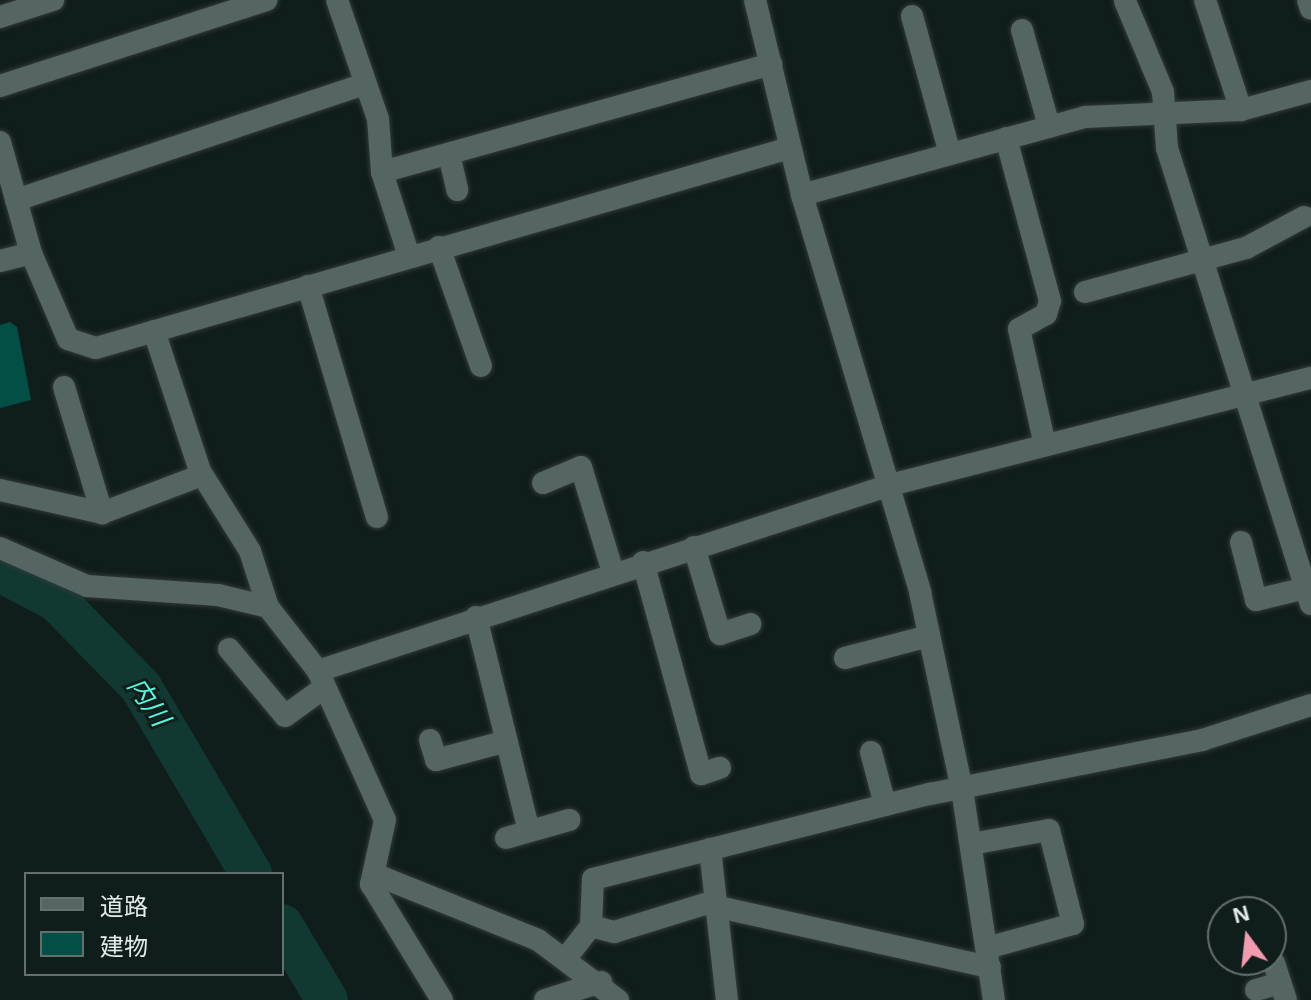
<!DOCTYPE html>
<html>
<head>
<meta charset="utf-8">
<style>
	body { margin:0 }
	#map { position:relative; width:1311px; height:1000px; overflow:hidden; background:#101e1b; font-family:Helvetica,"Noto Sans JP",sans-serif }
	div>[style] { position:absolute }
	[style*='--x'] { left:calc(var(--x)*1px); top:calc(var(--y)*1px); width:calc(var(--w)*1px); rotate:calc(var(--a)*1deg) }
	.river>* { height:42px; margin:-21px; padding:0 21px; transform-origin:21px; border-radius:21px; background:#113932 }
	.building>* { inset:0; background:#024f45 }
	.roads { filter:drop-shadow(0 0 2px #323a38) drop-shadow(0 0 2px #323a38) }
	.street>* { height:22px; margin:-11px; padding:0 11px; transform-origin:11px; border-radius:11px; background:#556562 }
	span { translate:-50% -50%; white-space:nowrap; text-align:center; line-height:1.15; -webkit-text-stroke:6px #101e1b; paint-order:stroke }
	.water-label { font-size:26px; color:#4ffce2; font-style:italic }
	.legend { position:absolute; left:24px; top:872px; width:260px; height:104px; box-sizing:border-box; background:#101e1b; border:2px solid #64706d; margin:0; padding:10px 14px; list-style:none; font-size:24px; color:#e2ebe9 }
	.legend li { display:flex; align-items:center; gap:16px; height:40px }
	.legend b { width:40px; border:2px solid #64706d }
	.north { position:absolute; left:1207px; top:896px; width:80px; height:80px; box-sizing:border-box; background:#101e1b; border:2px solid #64706d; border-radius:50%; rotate:345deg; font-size:22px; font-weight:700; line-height:32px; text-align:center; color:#e2ebe9 }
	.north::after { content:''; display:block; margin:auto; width:28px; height:36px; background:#f29aaf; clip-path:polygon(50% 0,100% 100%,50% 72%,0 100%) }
</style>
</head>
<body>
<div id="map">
	<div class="river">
		<div style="--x:0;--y:571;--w:64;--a:27.8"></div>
		<div style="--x:57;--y:601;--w:120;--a:45.7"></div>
		<div style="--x:141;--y:687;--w:217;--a:59.5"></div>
		<div style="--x:282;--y:925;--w:87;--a:59"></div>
	</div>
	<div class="building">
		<div style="clip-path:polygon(10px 322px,17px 327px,31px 400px,0 408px,0 325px)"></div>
	</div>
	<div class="roads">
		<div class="street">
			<div style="--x:337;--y:0;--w:126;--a:71"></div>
			<div style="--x:378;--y:119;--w:53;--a:85.7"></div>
			<div style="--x:382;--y:172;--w:88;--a:72.2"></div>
			<div style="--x:755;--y:0;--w:201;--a:76.4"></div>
			<div style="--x:802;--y:195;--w:414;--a:73.4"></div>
			<div style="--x:920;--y:592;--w:201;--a:78"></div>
			<div style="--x:962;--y:789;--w:213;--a:81.4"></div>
			<div style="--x:1205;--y:0;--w:116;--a:71.9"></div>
			<div style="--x:1308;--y:0;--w:9;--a:72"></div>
			<div style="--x:1125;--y:1;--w:99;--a:67.3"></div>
			<div style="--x:1163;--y:92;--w:56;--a:85.9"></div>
			<div style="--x:1167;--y:148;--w:478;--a:72.5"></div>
			<div style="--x:912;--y:16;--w:143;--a:74.6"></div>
			<div style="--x:0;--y:17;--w:56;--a:-17.8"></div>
			<div style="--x:1022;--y:30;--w:100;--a:74.3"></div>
			<div style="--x:0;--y:86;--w:280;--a:-17.9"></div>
			<div style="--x:1006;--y:138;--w:169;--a:74.9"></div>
			<div style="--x:1050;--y:301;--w:14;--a:107"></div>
			<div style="--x:1046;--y:314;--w:31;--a:151"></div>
			<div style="--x:1019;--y:329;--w:119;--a:77.4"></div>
			<div style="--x:0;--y:142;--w:115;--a:74.4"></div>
			<div style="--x:31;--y:253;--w:94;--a:66.7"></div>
			<div style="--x:68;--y:339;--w:29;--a:18"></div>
			<div style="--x:96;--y:348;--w:722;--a:-16.08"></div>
			<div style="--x:449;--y:154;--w:37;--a:77"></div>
			<div style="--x:382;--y:172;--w:404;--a:-15.5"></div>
			<div style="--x:802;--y:195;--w:294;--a:-15.4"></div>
			<div style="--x:1085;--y:117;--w:156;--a:-2.6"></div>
			<div style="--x:1241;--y:110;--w:73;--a:-15.2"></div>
			<div style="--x:16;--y:200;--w:364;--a:-18.4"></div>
			<div style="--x:439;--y:247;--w:126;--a:70.6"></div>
			<div style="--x:0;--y:261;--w:32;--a:-14"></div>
			<div style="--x:308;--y:286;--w:241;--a:73.4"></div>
			<div style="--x:1085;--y:292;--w:167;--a:-15.3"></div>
			<div style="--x:1246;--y:248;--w:66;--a:-28.1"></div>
			<div style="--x:154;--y:331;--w:147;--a:71.8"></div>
			<div style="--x:200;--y:471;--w:94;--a:58"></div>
			<div style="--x:250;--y:551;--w:59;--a:72.2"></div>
			<div style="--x:268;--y:607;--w:81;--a:52"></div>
			<div style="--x:318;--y:671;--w:163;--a:65.8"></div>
			<div style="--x:385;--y:820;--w:66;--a:102.3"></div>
			<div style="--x:371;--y:884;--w:136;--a:58.5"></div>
			<div style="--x:64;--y:387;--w:132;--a:73.2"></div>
			<div style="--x:543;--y:483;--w:41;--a:-22.8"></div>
			<div style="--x:581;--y:467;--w:110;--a:73.1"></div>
			<div style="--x:0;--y:490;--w:105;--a:12.7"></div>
			<div style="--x:102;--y:513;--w:107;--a:-20.8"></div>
			<div style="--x:1241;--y:542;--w:60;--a:75.5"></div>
			<div style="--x:1256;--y:600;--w:51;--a:-13.5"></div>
			<div style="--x:694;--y:547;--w:91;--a:73.4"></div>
			<div style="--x:720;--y:634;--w:32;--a:-18"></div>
			<div style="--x:0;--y:548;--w:95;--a:23.6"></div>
			<div style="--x:87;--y:586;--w:131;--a:3.9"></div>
			<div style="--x:218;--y:595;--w:51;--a:13.5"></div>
			<div style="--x:643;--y:562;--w:220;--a:74.7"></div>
			<div style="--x:701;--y:774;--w:20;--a:-18"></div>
			<div style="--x:476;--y:617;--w:220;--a:76.1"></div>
			<div style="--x:229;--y:649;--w:87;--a:50.1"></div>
			<div style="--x:285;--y:716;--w:49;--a:-35.9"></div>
			<div style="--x:845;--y:658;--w:87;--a:-14.7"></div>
			<div style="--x:318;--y:671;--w:601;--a:-18.01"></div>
			<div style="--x:890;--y:485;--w:434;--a:-14.3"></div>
			<div style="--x:430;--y:740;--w:21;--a:73"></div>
			<div style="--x:436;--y:760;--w:73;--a:-15"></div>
			<div style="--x:871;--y:752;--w:55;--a:75.2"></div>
			<div style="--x:506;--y:838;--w:66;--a:-15.9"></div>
			<div style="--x:971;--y:844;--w:79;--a:-10.2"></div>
			<div style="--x:1049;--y:830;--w:97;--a:75.7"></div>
			<div style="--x:1073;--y:924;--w:89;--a:164.4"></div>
			<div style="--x:710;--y:849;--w:152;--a:83.6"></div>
			<div style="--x:374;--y:874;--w:177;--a:21.9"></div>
			<div style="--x:538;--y:940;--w:100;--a:36.9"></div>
			<div style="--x:591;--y:926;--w:24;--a:15"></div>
			<div style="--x:614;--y:932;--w:95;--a:-17.1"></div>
			<div style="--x:705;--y:904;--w:292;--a:12.5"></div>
			<div style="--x:566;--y:958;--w:41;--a:-52"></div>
			<div style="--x:591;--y:926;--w:47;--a:-87.6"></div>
			<div style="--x:593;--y:879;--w:348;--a:-14.2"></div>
			<div style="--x:930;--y:794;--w:277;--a:-11.2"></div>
			<div style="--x:1202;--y:740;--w:114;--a:-17.8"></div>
			<div style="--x:1274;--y:963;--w:39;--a:72"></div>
			<div style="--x:1256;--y:990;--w:25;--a:-16"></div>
			<div style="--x:545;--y:1000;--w:59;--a:-17.8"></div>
		</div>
	</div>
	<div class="water-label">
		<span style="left:148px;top:702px;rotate:56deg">内川</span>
	</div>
	<ul class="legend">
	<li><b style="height:10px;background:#556562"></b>道路</li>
	<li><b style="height:22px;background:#024f45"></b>建物</li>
	</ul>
	<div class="north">N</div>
</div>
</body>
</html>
